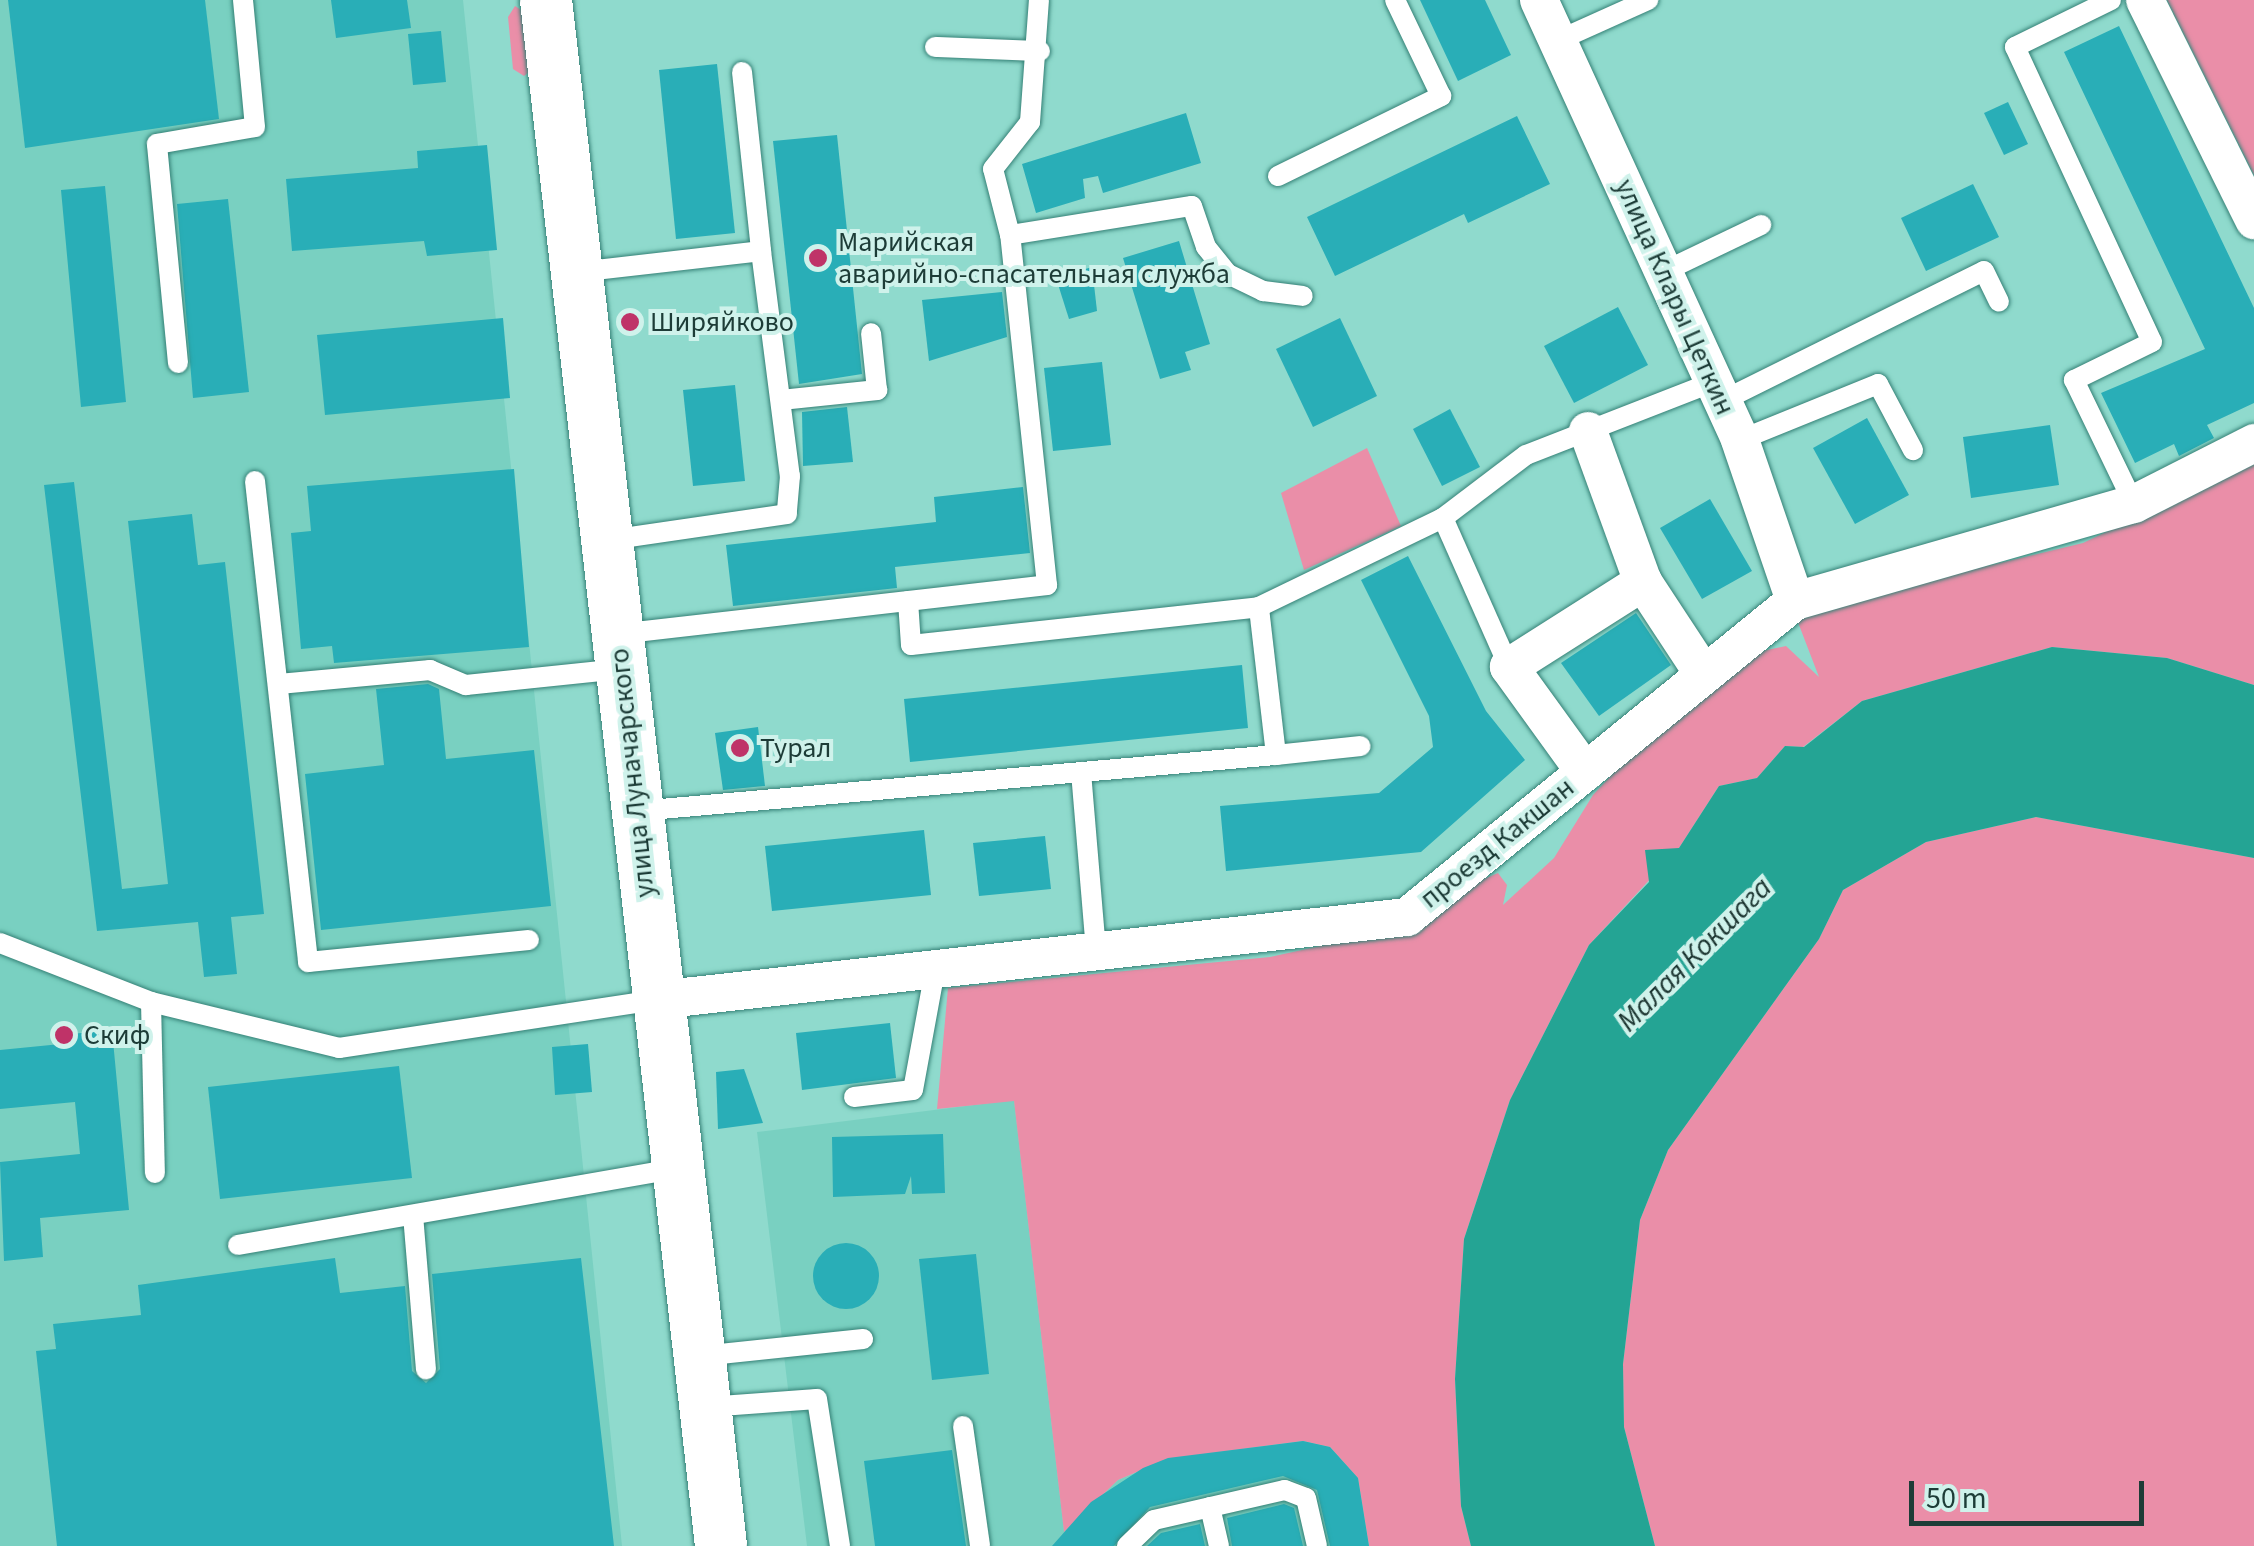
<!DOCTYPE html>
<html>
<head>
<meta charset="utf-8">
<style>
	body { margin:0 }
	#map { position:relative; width:2254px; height:1546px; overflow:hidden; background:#8fdacd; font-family:"Source Sans 3",sans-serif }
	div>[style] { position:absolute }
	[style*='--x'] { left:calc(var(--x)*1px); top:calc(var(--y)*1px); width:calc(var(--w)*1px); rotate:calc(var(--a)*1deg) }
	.built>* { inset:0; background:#79d0c1 }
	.green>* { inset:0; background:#ea8ea8 }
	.water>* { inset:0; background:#24a494 }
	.building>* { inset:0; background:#29aeb7 }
	.round { border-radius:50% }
	.roads { filter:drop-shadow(0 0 2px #358176) drop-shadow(0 0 2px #358176) }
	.service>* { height:20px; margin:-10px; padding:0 10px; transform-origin:10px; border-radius:10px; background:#fff }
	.minor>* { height:38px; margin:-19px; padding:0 19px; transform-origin:19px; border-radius:19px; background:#fff }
	.secondary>* { height:52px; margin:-26px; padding:0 26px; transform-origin:26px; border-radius:26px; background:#fff }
	.dots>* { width:28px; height:28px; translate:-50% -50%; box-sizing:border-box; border:5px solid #cff2eb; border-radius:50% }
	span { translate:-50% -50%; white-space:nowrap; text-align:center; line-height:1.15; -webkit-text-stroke:8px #cff2eb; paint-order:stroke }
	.poi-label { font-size:28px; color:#1d3c37 }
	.left { translate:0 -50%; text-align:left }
	.street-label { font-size:28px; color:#1d3c37 }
	.water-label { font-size:30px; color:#1c3531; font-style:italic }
	.scale { position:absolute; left:1909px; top:1481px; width:235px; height:45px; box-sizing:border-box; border:5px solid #1d3c37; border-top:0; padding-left:12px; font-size:30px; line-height:35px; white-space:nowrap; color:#1d3c37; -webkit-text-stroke:8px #cff2eb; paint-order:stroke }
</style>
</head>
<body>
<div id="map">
	<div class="built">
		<div style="clip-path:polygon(0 0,463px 0,622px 1546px,0 1546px)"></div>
		<div style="clip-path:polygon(1014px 1100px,1064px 1531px,1118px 1480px,1168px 1459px,1303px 1441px,1330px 1447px,1358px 1478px,1369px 1546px,807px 1546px,757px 1132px)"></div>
	</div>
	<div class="green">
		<div style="clip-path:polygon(2167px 0,2254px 0,2254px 175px)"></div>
		<div style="clip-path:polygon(515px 6px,529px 15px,535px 67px,524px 76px,513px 69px,508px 17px)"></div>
		<div style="clip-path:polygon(1367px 448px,1401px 526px,1304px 570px,1281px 493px)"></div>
		<div style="clip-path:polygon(2254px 461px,2254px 685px,2167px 658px,2052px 647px,1862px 701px,1803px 747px,1785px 746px,1757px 778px,1719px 786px,1679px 848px,1589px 945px,1510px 1100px,1464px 1239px,1455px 1379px,1461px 1506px,1471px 1546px,1369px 1546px,1358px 1478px,1330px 1447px,1303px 1441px,1167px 1459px,1118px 1480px,1064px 1532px,1014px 1101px,937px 1109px,948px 988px,1270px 957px,1425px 923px,1462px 888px,1498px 873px,1507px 885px,1503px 905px,1554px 858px,1593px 795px,1669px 713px,1743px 655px,1786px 646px,1819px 677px,1794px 612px,2083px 543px)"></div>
		<div style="clip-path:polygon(2036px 817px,2254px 858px,2254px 1546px,1655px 1546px,1624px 1427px,1623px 1364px,1640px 1220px,1668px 1150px,1819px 939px,1843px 890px,1926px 842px)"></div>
	</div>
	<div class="water">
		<div style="clip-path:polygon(2052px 647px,2167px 658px,2254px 685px,2254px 858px,2036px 817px,1926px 842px,1843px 890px,1819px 939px,1668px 1150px,1640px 1220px,1623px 1364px,1624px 1427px,1655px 1546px,1471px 1546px,1461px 1506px,1455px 1379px,1464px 1239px,1510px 1100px,1589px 945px,1649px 882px,1645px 850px,1679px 848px,1719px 786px,1757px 778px,1785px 746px,1804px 747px,1862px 701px)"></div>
	</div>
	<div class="building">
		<div style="clip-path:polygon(8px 0,205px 0,219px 119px,25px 148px)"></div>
		<div style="clip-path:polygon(331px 0,407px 0,411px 28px,336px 38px)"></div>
		<div style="clip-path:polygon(1420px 0,1485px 0,1511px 55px,1458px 81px)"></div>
		<div style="clip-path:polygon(2119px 26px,2254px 308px,2254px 403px,2207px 425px,2214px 438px,2179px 456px,2174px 444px,2135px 463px,2101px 393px,2205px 349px,2064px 52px)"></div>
		<div style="clip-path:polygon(441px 31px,446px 82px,413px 85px,408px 34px)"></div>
		<div style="clip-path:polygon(717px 64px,735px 233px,676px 239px,659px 70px)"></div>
		<div style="clip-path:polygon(2008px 102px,2028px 144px,2004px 155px,1984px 113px)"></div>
		<div style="clip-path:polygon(1186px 113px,1201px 163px,1103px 193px,1098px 176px,1083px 179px,1085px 198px,1036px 213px,1022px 164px)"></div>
		<div style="clip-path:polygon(1517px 116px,1550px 184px,1468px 223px,1464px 214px,1335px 276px,1307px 217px)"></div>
		<div style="clip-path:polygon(837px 135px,862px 374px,799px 384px,773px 141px)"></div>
		<div style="clip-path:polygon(487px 145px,497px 250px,427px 256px,424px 241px,292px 251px,286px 179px,418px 168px,417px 151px)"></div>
		<div style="clip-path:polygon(1973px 184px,1999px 237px,1926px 271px,1901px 218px)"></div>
		<div style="clip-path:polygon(105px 186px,126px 402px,81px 407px,61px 190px)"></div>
		<div style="clip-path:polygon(228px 199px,249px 392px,193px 398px,177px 204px)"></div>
		<div style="clip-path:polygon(1179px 241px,1210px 344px,1185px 352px,1191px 370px,1160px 379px,1123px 258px)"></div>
		<div style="clip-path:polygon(1092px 267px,1097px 311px,1069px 319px,1056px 278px)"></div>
		<div style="clip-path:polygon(1002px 292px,1007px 337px,929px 361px,922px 300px)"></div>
		<div style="clip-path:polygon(1618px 307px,1648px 365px,1574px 403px,1544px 346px)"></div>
		<div style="clip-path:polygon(503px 318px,510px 398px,325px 415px,317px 335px)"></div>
		<div style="clip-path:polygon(1340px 318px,1377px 396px,1313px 427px,1276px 349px)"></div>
		<div style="clip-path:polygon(1102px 362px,1111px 445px,1053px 451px,1044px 368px)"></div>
		<div style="clip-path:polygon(735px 385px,745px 481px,693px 486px,683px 390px)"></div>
		<div style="clip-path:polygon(847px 407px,853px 462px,803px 466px,802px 412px)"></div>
		<div style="clip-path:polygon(1450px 409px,1480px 467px,1442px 486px,1413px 429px)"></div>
		<div style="clip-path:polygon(1867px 418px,1909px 495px,1855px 524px,1813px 448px)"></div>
		<div style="clip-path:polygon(2050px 425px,2059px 485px,1971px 498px,1963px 437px)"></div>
		<div style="clip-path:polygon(514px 469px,529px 647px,334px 663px,332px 646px,301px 649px,291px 533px,311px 531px,307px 486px)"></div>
		<div style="clip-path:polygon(74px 482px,122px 889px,168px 884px,128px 521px,192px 514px,198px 565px,225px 562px,264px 914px,231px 917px,237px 974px,204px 977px,198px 922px,97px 931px,44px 485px)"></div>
		<div style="clip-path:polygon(1023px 487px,1030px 553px,895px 567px,897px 588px,733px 606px,726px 545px,936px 522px,934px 497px)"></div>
		<div style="clip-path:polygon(1710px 499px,1752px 571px,1702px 599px,1660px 528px)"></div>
		<div style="clip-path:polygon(1408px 556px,1486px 711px,1525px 760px,1421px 852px,1226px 871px,1220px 806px,1379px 793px,1433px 747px,1429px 716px,1361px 580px)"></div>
		<div style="clip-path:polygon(1636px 613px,1671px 665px,1599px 716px,1561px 663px)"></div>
		<div style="clip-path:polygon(1242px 665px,1248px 728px,910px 762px,904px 699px)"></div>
		<div style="clip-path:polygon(428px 684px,439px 689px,446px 759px,534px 750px,551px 906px,321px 930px,305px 774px,384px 765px,376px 689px)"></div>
		<div style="clip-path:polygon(758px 727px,765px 786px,723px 790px,715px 733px)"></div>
		<div style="clip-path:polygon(924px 830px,931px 895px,772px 911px,765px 846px)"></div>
		<div style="clip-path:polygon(1045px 836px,1051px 889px,979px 896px,973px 843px)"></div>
		<div style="clip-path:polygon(890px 1023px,896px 1078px,802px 1090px,796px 1033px)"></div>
		<div style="clip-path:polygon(112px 1030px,129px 1210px,40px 1218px,43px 1257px,4px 1261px,0 1162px,80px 1154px,75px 1102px,0 1109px,0 1050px,71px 1043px,71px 1034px)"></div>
		<div style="clip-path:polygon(588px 1044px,592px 1092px,555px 1095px,552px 1047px)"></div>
		<div style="clip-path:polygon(399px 1066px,412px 1178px,220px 1199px,208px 1087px)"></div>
		<div style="clip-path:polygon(744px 1069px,763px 1123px,718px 1129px,716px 1072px)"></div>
		<div style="clip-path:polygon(943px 1134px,945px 1193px,912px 1194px,911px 1176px,905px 1194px,833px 1197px,832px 1137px)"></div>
		<div class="round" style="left:813px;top:1243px;width:66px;height:66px"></div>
		<div style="clip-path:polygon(976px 1254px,989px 1374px,932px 1380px,919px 1259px)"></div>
		<div style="clip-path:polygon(335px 1258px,340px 1293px,405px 1286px,412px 1371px,426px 1383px,440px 1369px,432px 1274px,581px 1258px,614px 1546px,57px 1546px,36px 1351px,56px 1349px,53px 1324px,141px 1315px,138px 1285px)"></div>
		<div style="clip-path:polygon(1303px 1441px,1330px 1447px,1358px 1478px,1369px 1546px,1330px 1546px,1317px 1490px,1283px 1476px,1150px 1507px,1114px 1546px,1052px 1546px,1091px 1502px,1143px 1468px,1168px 1458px)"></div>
		<div style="clip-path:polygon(952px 1450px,966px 1546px,875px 1546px,864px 1461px)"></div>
		<div style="clip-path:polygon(1284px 1504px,1294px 1508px,1303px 1546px,1232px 1546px,1227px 1518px)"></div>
		<div style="clip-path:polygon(1200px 1524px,1205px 1546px,1147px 1546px,1161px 1533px)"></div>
	</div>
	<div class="roads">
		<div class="service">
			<div style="--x:2111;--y:0;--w:107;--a:153.9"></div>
			<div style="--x:2015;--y:47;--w:325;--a:65.1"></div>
			<div style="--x:2152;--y:342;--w:87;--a:154"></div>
			<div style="--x:2074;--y:380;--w:138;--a:64.2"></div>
			<div style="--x:1559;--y:40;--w:98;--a:-24.2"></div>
			<div style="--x:935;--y:47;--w:105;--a:2.2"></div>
			<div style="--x:742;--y:72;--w:180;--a:83.9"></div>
			<div style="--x:1278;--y:176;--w:182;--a:-26.1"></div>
			<div style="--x:1441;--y:96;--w:106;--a:-115.6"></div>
			<div style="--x:1010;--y:235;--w:184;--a:-9.1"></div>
			<div style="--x:1192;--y:206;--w:43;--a:71.1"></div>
			<div style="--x:1206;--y:247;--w:35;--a:51"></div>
			<div style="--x:1228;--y:274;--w:39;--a:26"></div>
			<div style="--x:1263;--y:291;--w:40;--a:7.1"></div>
			<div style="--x:578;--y:272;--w:184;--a:-6.5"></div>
			<div style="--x:761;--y:251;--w:227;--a:82.7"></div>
			<div style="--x:790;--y:476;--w:38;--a:95"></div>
			<div style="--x:787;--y:514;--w:181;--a:171.7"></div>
			<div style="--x:1663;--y:272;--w:109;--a:-25.6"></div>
			<div style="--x:178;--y:363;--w:220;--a:-95.5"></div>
			<div style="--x:157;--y:144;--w:99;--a:-9.8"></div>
			<div style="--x:255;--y:127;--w:128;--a:-95.4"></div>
			<div style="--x:781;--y:400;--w:97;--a:-5.9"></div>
			<div style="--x:877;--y:390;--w:57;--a:-96"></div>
			<div style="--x:1722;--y:401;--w:292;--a:-26.4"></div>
			<div style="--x:1984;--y:271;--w:34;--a:64"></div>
			<div style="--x:1740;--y:440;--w:149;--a:-22.1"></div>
			<div style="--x:1878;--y:384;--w:75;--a:62.1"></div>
			<div style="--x:255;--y:481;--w:484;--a:83.7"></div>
			<div style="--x:308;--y:962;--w:222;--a:-5.7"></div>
			<div style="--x:1443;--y:518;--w:163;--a:66.1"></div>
			<div style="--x:908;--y:601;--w:44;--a:86.1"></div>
			<div style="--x:911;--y:645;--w:350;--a:-6.2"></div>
			<div style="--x:1259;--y:607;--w:204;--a:-25.8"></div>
			<div style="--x:1443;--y:518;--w:104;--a:-37.2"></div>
			<div style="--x:1526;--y:455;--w:201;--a:-21.3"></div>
			<div style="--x:618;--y:634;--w:432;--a:-6.5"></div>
			<div style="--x:1047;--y:585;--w:352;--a:-96"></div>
			<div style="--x:1010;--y:235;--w:68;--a:-104.4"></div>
			<div style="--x:993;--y:169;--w:60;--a:-51.8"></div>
			<div style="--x:1030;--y:122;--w:122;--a:-85.8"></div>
			<div style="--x:279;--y:684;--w:152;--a:-5.3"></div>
			<div style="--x:430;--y:670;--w:39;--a:23"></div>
			<div style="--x:466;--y:685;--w:155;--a:-5.9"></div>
			<div style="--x:1276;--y:755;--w:85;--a:-6"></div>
			<div style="--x:1081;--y:772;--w:181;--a:85.2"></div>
			<div style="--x:638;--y:811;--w:640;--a:-5.02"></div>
			<div style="--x:1276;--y:755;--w:149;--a:-96.6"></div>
			<div style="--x:0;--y:943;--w:162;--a:21.3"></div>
			<div style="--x:151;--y:1002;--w:194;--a:13.7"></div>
			<div style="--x:339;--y:1048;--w:322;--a:-8.6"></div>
			<div style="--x:151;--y:1002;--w:171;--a:88.7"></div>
			<div style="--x:854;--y:1097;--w:59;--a:-6.8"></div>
			<div style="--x:913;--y:1090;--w:122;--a:-79.6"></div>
			<div style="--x:413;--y:1215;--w:155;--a:85.2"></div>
			<div style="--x:238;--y:1245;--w:446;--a:-9.9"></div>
			<div style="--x:701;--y:1356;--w:163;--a:-6"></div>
			<div style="--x:707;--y:1407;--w:110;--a:-4.2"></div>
			<div style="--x:817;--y:1399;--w:149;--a:81.1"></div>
			<div style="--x:963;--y:1426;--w:121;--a:81.9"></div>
			<div style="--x:1210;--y:1507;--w:40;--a:77"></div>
			<div style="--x:1127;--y:1546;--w:37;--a:-44"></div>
			<div style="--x:1154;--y:1520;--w:134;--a:-12.9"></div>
			<div style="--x:1285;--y:1490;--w:22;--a:21"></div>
			<div style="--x:1306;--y:1498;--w:49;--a:77.1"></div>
		</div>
		<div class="minor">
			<div style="--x:1539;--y:0;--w:484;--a:65.4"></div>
			<div style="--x:1740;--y:440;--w:170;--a:71.1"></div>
			<div style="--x:2145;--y:0;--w:246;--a:63.6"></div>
			<div style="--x:1588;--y:431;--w:161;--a:70"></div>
			<div style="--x:1643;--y:582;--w:111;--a:56.7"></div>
			<div style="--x:1585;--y:772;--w:130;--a:-125.9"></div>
			<div style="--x:1509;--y:667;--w:159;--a:-32.4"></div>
			<div style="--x:657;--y:1000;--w:755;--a:-6.32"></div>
			<div style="--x:1407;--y:917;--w:500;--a:-39.16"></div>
			<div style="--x:1795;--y:601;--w:353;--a:-16"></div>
			<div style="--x:2134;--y:504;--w:135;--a:-26.9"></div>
		</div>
		<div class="secondary">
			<div style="--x:546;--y:0;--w:1556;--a:83.54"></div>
		</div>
	</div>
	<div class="dots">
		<div style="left:818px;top:258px;background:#bf3368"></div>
		<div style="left:630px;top:322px;background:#bf3368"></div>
		<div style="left:740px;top:748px;background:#bf3368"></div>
		<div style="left:64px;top:1035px;background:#bf3368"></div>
	</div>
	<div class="poi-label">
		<span class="left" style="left:838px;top:258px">Марийская<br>аварийно-спасательная служба</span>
		<span class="left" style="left:650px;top:322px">Ширяйково</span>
		<span class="left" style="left:760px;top:748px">Турал</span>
		<span class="left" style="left:84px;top:1035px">Скиф</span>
	</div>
	<div class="street-label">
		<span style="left:1675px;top:297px;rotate:66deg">улица Клары Цеткин</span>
		<span style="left:632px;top:773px;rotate:-96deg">улица Луначарского</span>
		<span style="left:1497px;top:843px;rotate:-39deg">проезд Какшан</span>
	</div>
	<div class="water-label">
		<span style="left:1695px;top:955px;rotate:-45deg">Малая Кокшага</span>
	</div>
	<div class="scale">50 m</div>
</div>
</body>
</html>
